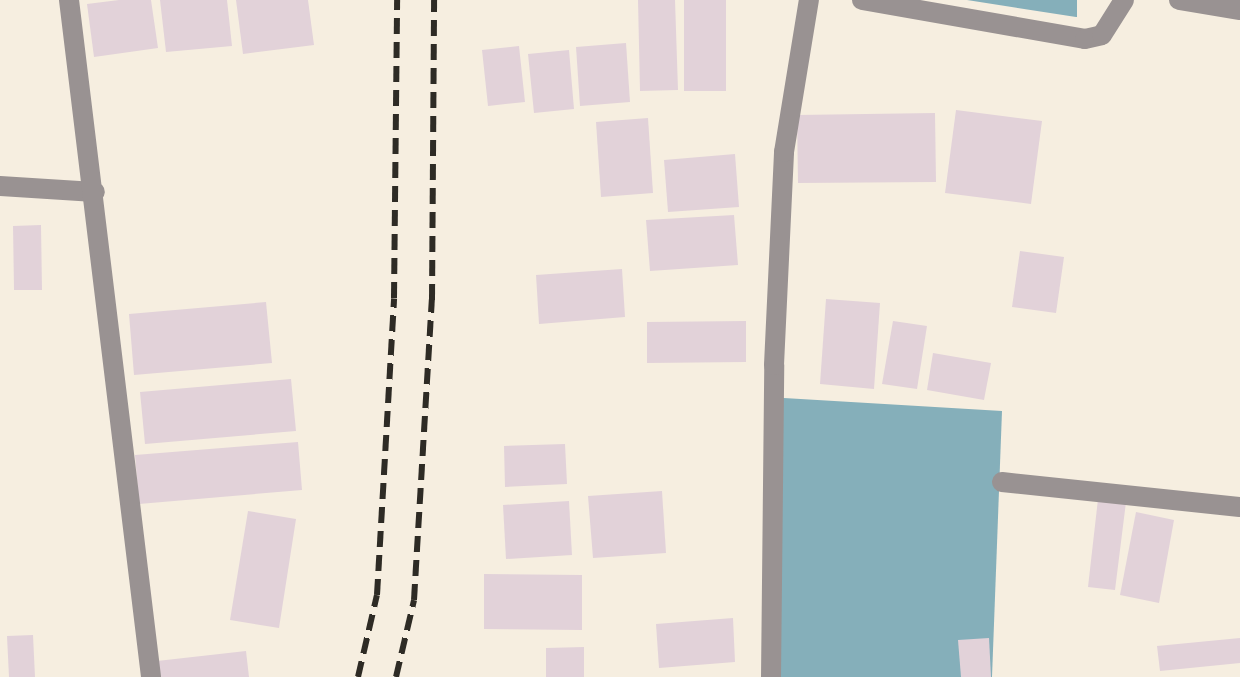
<!DOCTYPE html>
<html>
<head>
<meta charset="utf-8">
<style>
	body { margin:0 }
	#map { position:relative; width:1240px; height:677px; overflow:hidden; background:#f6eee0; font-family:"Space Grotesk",sans-serif }
	div>[style] { position:absolute }
	[style*='--x'] { left:calc(var(--x)*1px); top:calc(var(--y)*1px); width:calc(var(--w)*1px); rotate:calc(var(--a)*1deg) }
	.water>* { inset:0; background:#85afba }
	.building>* { inset:0; background:#e2d2d9 }
	.lane>* { height:20px; margin:-10px; padding:0 10px; transform-origin:10px; border-radius:10px; background:#999292 }
	.street>* { height:20px; margin:-10px; padding:0 10px; transform-origin:10px; border-radius:10px; background:#999292 }
	.rail>* { height:6px; margin-top:-3px; transform-origin:0; background:repeating-linear-gradient(90deg,#2e2b25 0 16px,transparent 0 24px) }
	span { translate:-50% -50%; white-space:nowrap; text-align:center; line-height:1.15; -webkit-text-stroke:7px #fff; paint-order:stroke }
</style>
</head>
<body>
<div id="map">
	<div class="water">
		<div style="clip-path:polygon(967px 0,1077px 0,1077px 17px,1076px 17px)"></div>
		<div style="clip-path:polygon(767px 397px,1002px 411px,992px 677px,771px 677px)"></div>
	</div>
	<div class="building">
		<div style="clip-path:polygon(119px 0,151px 0,158px 48px,94px 57px,87px 4px)"></div>
		<div style="clip-path:polygon(160px 0,227px 0,232px 46px,166px 52px)"></div>
		<div style="clip-path:polygon(236px 0,308px 0,314px 45px,243px 54px)"></div>
		<div style="clip-path:polygon(638px 0,675px 0,678px 90px,640px 91px)"></div>
		<div style="clip-path:polygon(684px 0,726px 0,726px 91px,684px 91px)"></div>
		<div style="clip-path:polygon(626px 43px,630px 102px,580px 106px,576px 47px)"></div>
		<div style="clip-path:polygon(519px 46px,525px 102px,488px 106px,482px 50px)"></div>
		<div style="clip-path:polygon(569px 50px,574px 109px,534px 113px,528px 54px)"></div>
		<div style="clip-path:polygon(956px 110px,1042px 121px,1031px 204px,945px 193px)"></div>
		<div style="clip-path:polygon(935px 113px,936px 182px,798px 183px,797px 115px)"></div>
		<div style="clip-path:polygon(648px 118px,653px 193px,601px 197px,596px 122px)"></div>
		<div style="clip-path:polygon(735px 154px,739px 207px,668px 212px,664px 160px)"></div>
		<div style="clip-path:polygon(734px 215px,738px 265px,650px 271px,646px 220px)"></div>
		<div style="clip-path:polygon(41px 225px,42px 290px,14px 290px,13px 226px)"></div>
		<div style="clip-path:polygon(1020px 251px,1064px 257px,1056px 313px,1012px 307px)"></div>
		<div style="clip-path:polygon(622px 269px,625px 317px,539px 324px,536px 275px)"></div>
		<div style="clip-path:polygon(826px 299px,880px 303px,874px 389px,820px 384px)"></div>
		<div style="clip-path:polygon(266px 302px,272px 363px,134px 375px,129px 314px)"></div>
		<div style="clip-path:polygon(746px 321px,746px 362px,647px 363px,647px 322px)"></div>
		<div style="clip-path:polygon(893px 321px,927px 326px,917px 389px,882px 384px)"></div>
		<div style="clip-path:polygon(933px 353px,991px 363px,984px 400px,927px 390px)"></div>
		<div style="clip-path:polygon(291px 379px,296px 431px,145px 444px,140px 392px)"></div>
		<div style="clip-path:polygon(298px 442px,302px 490px,139px 504px,135px 455px)"></div>
		<div style="clip-path:polygon(565px 444px,567px 484px,505px 487px,504px 446px)"></div>
		<div style="clip-path:polygon(662px 491px,666px 553px,593px 558px,588px 496px)"></div>
		<div style="clip-path:polygon(1098px 499px,1126px 502px,1115px 590px,1088px 587px)"></div>
		<div style="clip-path:polygon(569px 501px,572px 555px,506px 559px,503px 505px)"></div>
		<div style="clip-path:polygon(248px 511px,296px 519px,279px 628px,230px 620px)"></div>
		<div style="clip-path:polygon(1136px 512px,1174px 520px,1159px 603px,1120px 595px)"></div>
		<div style="clip-path:polygon(484px 574px,582px 575px,582px 630px,484px 629px)"></div>
		<div style="clip-path:polygon(733px 618px,735px 662px,659px 668px,656px 624px)"></div>
		<div style="clip-path:polygon(33px 635px,35px 677px,9px 677px,7px 636px)"></div>
		<div style="clip-path:polygon(989px 638px,991px 677px,961px 677px,958px 640px)"></div>
		<div style="clip-path:polygon(1240px 638px,1240px 663px,1160px 671px,1157px 646px)"></div>
		<div style="clip-path:polygon(584px 647px,584px 677px,546px 677px,546px 648px)"></div>
		<div style="clip-path:polygon(246px 651px,249px 677px,159px 677px,157px 661px)"></div>
	</div>
	<div class="lane">
		<div style="--x:0;--y:186;--w:95;--a:3.6"></div>
	</div>
	<div class="street">
		<div style="--x:69;--y:0;--w:682;--a:83.09"></div>
		<div style="--x:862;--y:0;--w:226;--a:9.9"></div>
		<div style="--x:1085;--y:39;--w:17;--a:-13"></div>
		<div style="--x:1102;--y:35;--w:41;--a:-57.8"></div>
		<div style="--x:1179;--y:0;--w:62;--a:9.3"></div>
		<div style="--x:1002;--y:482;--w:239;--a:6"></div>
		<div style="--x:771;--y:677;--w:312;--a:-89.4"></div>
		<div style="--x:774;--y:365;--w:213;--a:-87.3"></div>
		<div style="--x:784;--y:152;--w:154;--a:-80.7"></div>
	</div>
	<div class="rail">
		<div style="--x:358;--y:677;--w:84;--a:-77"></div>
		<div style="--x:377;--y:595;--w:297;--a:-86.7"></div>
		<div style="--x:394;--y:298;--w:298;--a:-89.4"></div>
		<div style="--x:396;--y:677;--w:79;--a:-76.8"></div>
		<div style="--x:414;--y:600;--w:301;--a:-86.6"></div>
		<div style="--x:432;--y:300;--w:300;--a:-89.6"></div>
	</div>
</div>
</body>
</html>
